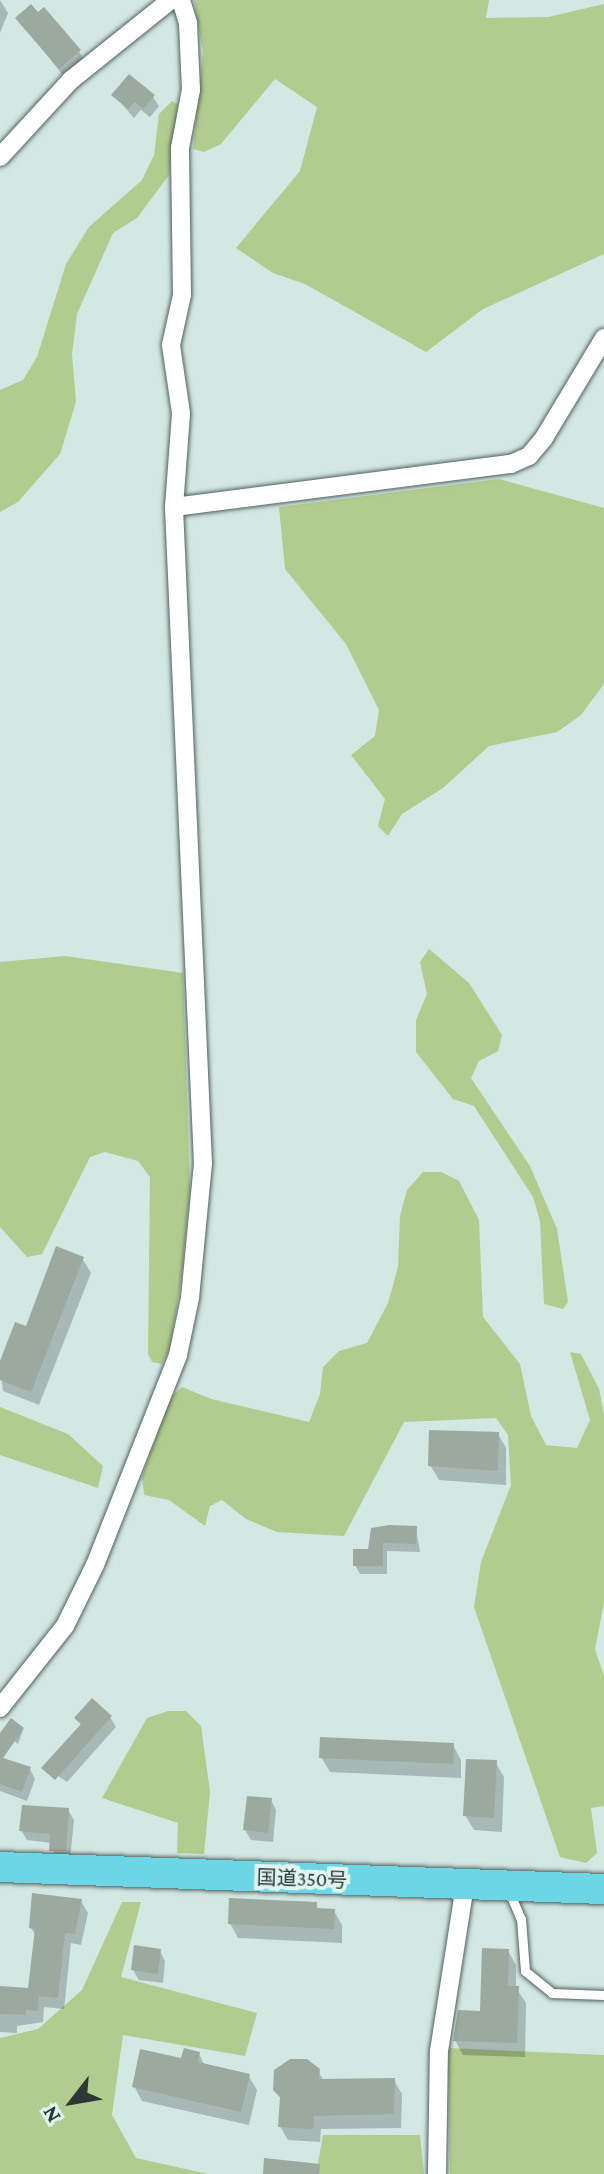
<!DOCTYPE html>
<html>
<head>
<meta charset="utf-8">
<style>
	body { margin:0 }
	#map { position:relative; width:604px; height:2174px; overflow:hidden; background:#d3e7e3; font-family:"Crimson Pro","Noto Sans JP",serif }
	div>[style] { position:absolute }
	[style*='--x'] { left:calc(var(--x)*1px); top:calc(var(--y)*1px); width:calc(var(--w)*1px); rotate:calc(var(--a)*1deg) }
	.green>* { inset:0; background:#b2cc8f }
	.shadow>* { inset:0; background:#0003 }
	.building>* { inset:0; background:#9ba99f }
	.roads { filter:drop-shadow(0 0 2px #50625e) drop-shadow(0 0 2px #50625e) }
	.service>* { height:9px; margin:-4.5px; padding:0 4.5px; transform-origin:4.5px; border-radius:4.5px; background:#fff }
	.minor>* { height:18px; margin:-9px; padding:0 9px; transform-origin:9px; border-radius:9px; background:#fff }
	.trunk>* { height:30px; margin:-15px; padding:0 15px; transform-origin:15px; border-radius:15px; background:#6cd6e6 }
	span { translate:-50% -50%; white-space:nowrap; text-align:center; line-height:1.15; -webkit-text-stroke:8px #e1f5f0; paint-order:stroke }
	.street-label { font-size:20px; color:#2f3736 }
	.north { position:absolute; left:32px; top:2062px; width:80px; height:80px; -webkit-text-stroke:6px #e1f5f0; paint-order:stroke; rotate:239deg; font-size:22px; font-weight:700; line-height:32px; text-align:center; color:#2f3736 }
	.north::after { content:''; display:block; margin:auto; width:28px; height:36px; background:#2f3736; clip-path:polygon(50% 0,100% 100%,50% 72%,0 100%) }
</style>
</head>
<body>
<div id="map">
	<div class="green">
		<div style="clip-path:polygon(194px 0,489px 0,486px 18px,548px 17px,604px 4px,604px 254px,483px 309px,426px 352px,305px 284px,273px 273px,236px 248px,300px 171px,317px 107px,275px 79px,221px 144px,204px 152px,193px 149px,203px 52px)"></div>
		<div style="clip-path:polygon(172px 101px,178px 104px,169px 175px,137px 218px,113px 233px,77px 314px,72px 354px,76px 402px,60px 454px,18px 502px,0 512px,0 390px,23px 380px,37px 357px,66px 264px,89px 227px,142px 180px,154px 155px,159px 114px)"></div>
		<div style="clip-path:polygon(499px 479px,604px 508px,604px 684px,581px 715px,557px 732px,489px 746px,443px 788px,402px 814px,388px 836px,378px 826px,385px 799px,351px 755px,375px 736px,379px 710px,346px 644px,285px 569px,279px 507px)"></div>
		<div style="clip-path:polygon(429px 949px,469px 983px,502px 1035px,498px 1051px,479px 1061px,471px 1078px,530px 1166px,557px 1229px,568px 1302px,563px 1309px,544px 1304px,540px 1221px,533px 1197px,474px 1106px,453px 1099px,416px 1052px,416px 1020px,427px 994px,420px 962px)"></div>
		<div style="clip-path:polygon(65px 956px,183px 973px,190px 1188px,182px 1275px,170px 1348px,162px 1364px,152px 1362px,148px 1354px,150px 1177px,138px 1161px,105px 1152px,90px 1157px,42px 1254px,27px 1257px,0 1227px,0 962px)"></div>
		<div style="clip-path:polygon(423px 1172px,441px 1172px,459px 1181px,479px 1220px,483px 1317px,520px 1364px,531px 1416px,546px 1445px,577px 1448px,590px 1420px,570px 1352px,581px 1354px,599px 1389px,604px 1415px,604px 1602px,595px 1649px,604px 1676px,604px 1806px,591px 1808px,597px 1853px,586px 1863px,560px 1857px,474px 1607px,481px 1562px,511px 1485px,508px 1435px,496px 1418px,404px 1422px,344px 1536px,277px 1532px,246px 1519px,222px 1500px,210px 1506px,205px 1526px,169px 1500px,144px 1495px,142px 1477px,170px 1398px,182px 1387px,211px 1399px,309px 1422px,320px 1394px,323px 1367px,339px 1351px,367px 1343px,388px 1303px,398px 1267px,400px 1216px,407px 1190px)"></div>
		<div style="clip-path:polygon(0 1407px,68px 1434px,103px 1466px,98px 1488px,0 1455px)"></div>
		<div style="clip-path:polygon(168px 1711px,186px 1711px,201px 1726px,210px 1792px,204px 1854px,177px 1853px,178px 1823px,102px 1798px,147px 1718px)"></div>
		<div style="clip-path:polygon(122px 1902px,141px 1902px,121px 1977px,257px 2013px,245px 2056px,123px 2035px,112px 2115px,136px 2158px,208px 2174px,0 2174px,0 2038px,38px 2029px,82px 1990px)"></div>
		<div style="clip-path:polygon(448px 2048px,604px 2055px,604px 2174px,450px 2174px)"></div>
		<div style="clip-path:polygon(323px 2135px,420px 2135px,424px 2174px,316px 2174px)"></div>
	</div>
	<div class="shadow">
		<div style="clip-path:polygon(0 0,8px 13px,0 33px)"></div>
		<div style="clip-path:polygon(18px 18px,79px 51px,87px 65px,68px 82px)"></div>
		<div style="clip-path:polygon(114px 95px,153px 97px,159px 106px,150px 117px,141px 110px,134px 118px)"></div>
		<div style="clip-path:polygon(82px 1258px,91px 1273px,39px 1405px,3px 1391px,0 1365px)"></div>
		<div style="clip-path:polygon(498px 1434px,506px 1448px,506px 1485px,439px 1480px,430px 1465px)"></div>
		<div style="clip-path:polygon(416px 1528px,420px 1552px,387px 1551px,387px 1574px,360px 1574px,355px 1565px,370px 1551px,373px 1530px)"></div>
		<div style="clip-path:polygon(110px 1717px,116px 1727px,67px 1782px,54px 1773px,82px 1727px,77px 1718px)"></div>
		<div style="clip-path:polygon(23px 1730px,18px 1744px,7px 1735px)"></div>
		<div style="clip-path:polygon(453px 1745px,461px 1760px,461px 1778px,330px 1772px,321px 1757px)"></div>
		<div style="clip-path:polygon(0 1758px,30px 1769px,35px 1779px,27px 1801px,0 1791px)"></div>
		<div style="clip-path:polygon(495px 1762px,504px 1777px,502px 1832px,474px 1830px,465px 1815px)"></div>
		<div style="clip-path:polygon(271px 1800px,276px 1810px,273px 1842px,251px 1840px,245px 1830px)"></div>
		<div style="clip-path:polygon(68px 1810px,74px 1820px,70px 1860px,56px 1860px,51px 1843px,27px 1840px,21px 1830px)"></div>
		<div style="clip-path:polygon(81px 1901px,88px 1913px,81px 1945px,71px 1943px,64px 2009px,44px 2007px,43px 2022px,17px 2026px,17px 2033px,0 2032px,0 1988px,30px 1990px,36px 1936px,31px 1928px)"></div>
		<div style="clip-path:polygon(316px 1904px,319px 1910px,334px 1911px,342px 1925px,342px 1943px,238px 1938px,230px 1923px)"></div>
		<div style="clip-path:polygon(160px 1951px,165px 1961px,163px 1983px,139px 1980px,133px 1970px)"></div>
		<div style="clip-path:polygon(508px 1951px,516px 1965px,516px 1988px,526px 2003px,525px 2057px,463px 2055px,455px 2040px,482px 2013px)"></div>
		<div style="clip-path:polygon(199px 2054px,205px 2066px,248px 2075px,257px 2090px,249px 2125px,142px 2101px,134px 2086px)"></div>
		<div style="clip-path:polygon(318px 2071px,324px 2081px,394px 2080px,402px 2094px,401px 2128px,321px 2129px,320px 2142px,288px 2140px,280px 2126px,282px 2101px,275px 2089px)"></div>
	</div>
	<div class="building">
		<div style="clip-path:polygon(31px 4px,38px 12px,44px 7px,81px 50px,59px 69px,15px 18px)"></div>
		<div style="clip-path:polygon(129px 74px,155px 95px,143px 109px,135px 102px,128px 109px,111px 95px)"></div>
		<div style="clip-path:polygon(56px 1246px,84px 1257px,31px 1392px,0 1380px,0 1361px,15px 1322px,26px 1326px)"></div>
		<div style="clip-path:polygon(429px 1430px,499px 1432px,498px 1471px,428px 1466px)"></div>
		<div style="clip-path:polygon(389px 1525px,417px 1526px,416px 1544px,383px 1543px,383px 1566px,353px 1566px,353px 1549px,368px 1549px,371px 1528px)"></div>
		<div style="clip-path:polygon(92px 1698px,112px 1716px,55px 1780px,41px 1768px,81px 1724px,74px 1718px)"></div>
		<div style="clip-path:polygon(11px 1718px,24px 1728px,3px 1758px,31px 1767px,22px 1792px,0 1784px,0 1733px)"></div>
		<div style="clip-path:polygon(320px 1737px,454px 1743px,453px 1764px,319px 1758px)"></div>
		<div style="clip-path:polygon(466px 1759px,497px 1760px,494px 1818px,463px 1816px)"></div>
		<div style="clip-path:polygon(247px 1796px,272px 1798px,268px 1833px,243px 1830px)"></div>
		<div style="clip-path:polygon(22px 1805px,69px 1808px,66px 1851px,49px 1851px,50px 1834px,19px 1831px)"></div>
		<div style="clip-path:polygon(32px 1893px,82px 1899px,75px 1934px,65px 1933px,58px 1998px,39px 1996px,38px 2011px,26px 2010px,26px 2015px,0 2014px,0 1986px,28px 1988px,35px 1929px,29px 1928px)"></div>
		<div style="clip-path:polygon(229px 1898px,317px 1902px,317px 1908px,335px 1909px,334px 1929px,228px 1924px)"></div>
		<div style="clip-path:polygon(134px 1945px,161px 1949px,158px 1974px,131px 1970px)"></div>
		<div style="clip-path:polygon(482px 1948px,509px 1949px,508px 1986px,519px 1986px,517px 2043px,453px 2041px,458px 2010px,480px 2011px)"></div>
		<div style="clip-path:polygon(184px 2048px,200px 2052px,198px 2062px,250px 2074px,241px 2112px,132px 2087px,140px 2049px,181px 2058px)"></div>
		<div style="clip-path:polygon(290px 2059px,307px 2059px,320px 2069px,319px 2079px,395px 2078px,394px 2114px,314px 2116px,313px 2129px,278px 2127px,280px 2097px,273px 2090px,274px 2070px)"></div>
		<div style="clip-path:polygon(264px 2158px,320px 2164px,319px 2174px,263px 2174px)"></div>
	</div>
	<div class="roads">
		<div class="service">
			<div style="--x:508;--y:1889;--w:33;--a:67"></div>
			<div style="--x:521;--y:1919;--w:52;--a:85.6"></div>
			<div style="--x:525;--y:1971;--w:35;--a:39"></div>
			<div style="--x:552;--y:1993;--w:52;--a:2.2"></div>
		</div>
		<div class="minor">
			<div style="--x:0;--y:157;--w:105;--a:-47.3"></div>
			<div style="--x:71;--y:80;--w:128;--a:-38.7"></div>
			<div style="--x:174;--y:507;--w:340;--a:-7.3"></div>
			<div style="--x:511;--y:464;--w:20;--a:-24"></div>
			<div style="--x:529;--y:456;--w:23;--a:-50"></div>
			<div style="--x:544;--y:438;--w:117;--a:-59"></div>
			<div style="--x:0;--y:1708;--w:105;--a:-51.6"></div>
			<div style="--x:65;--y:1626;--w:68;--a:-63.8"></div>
			<div style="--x:95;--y:1565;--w:226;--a:-68.4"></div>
			<div style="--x:178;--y:1355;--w:58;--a:-78.1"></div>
			<div style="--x:190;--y:1298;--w:135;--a:-84.5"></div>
			<div style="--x:203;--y:1164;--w:658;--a:-92.53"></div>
			<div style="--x:174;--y:507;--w:94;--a:-85.7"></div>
			<div style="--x:181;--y:413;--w:69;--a:-98.4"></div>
			<div style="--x:171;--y:345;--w:51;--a:-77.6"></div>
			<div style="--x:182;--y:295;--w:147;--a:-90.8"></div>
			<div style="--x:180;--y:148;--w:59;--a:-79.3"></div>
			<div style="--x:191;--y:90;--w:67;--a:-92.6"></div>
			<div style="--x:188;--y:23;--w:24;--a:-107"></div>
			<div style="--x:437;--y:2174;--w:123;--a:-89.1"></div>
			<div style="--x:439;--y:2051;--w:168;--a:-81.1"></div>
		</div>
		<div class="trunk">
			<div style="--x:0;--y:1867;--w:604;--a:2.09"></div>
		</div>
	</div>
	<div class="street-label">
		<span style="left:302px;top:1879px;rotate:2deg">国道350号</span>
	</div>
	<div class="north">N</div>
</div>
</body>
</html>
